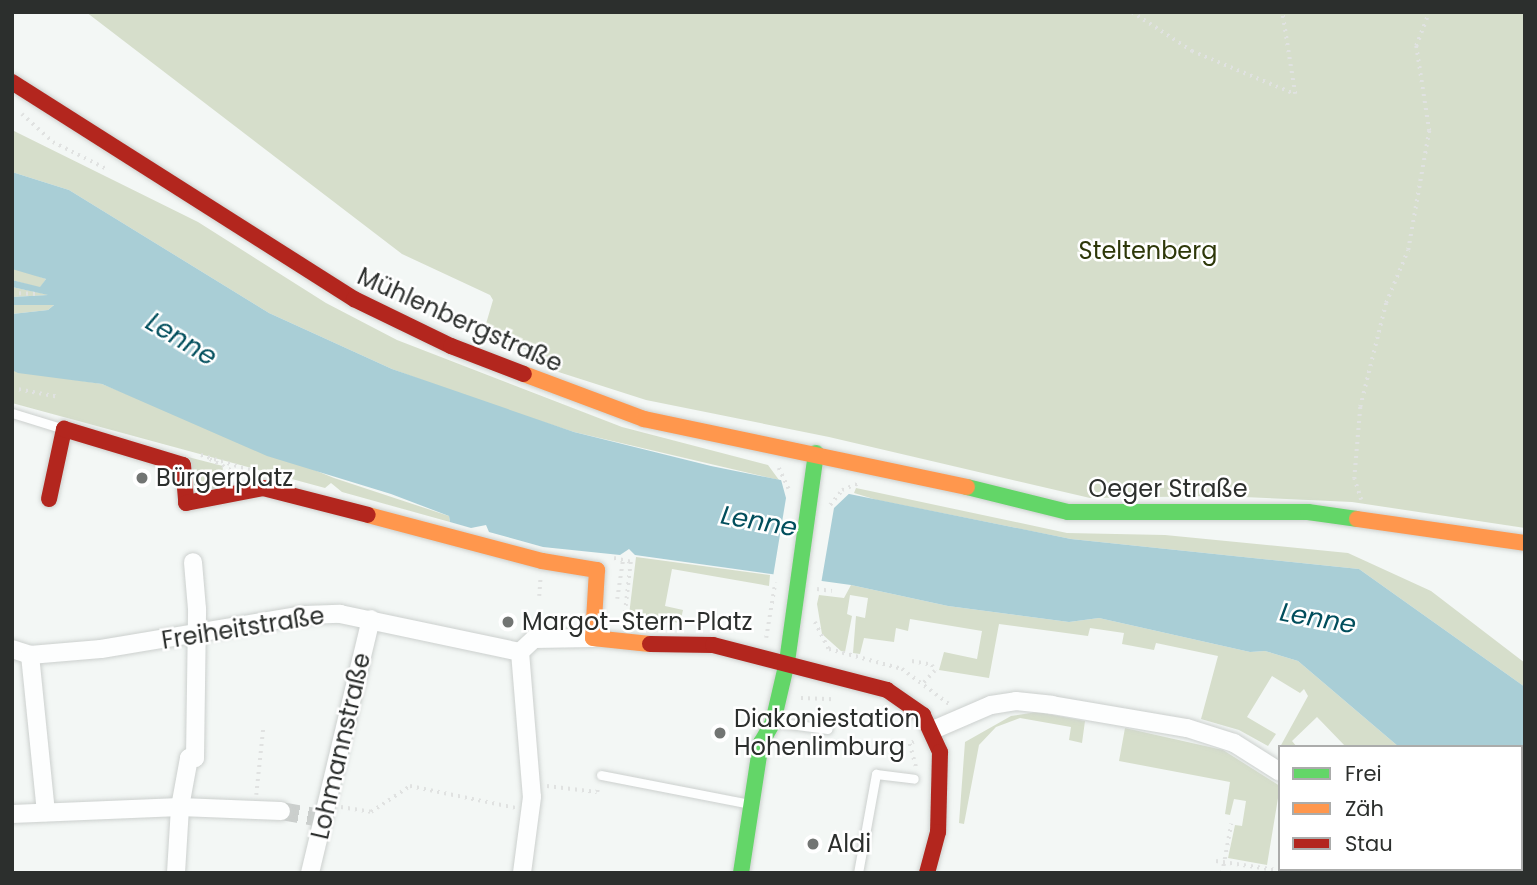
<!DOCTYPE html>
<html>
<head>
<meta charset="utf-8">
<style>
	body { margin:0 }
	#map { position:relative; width:1537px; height:885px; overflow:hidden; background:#f3f7f5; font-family:Poppins,sans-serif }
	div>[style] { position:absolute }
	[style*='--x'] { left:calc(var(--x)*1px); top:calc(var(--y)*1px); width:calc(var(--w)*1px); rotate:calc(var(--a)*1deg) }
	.green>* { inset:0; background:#d6decb }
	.water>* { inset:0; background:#a9ced6 }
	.pier>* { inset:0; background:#f3f7f5 }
	.street-tunnel>* { height:18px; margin-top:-9px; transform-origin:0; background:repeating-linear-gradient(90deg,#cbcfcd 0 18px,transparent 0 27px) }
	.path>* { height:3.5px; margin-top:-1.75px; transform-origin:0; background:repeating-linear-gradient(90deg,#e0e2e1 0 2px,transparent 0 7px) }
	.roads { filter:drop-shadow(0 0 2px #ccd0ce) drop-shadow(0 0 2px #ccd0ce) }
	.lane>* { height:9px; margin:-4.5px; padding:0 4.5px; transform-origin:4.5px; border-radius:4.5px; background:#fdfefe }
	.street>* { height:18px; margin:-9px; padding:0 9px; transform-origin:9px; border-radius:9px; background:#fdfefe }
	.fast>* { height:16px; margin:-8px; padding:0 8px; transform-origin:8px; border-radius:8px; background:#63d668 }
	.slow>* { height:16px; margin:-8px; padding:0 8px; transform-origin:8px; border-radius:8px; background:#ff974d }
	.jam>* { height:16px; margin:-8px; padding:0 8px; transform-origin:8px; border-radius:8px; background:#b3261e }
	.dots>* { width:19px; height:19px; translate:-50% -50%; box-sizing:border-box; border:4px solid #fff; border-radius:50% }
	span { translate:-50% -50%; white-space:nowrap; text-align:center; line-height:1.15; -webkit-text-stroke:5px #fff; paint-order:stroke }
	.park-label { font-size:24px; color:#2e3809 }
	.street-label { font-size:24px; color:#2c2f2d }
	.poi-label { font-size:24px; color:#2c2f2d }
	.left { translate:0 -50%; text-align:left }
	.water-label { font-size:26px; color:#014e5c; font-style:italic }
	.frame { position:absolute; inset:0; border:14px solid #2c2f2d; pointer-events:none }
	.legend { position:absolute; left:1278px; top:745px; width:245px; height:126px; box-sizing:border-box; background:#fff; border:2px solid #abacab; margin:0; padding:9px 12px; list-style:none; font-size:21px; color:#2c2f2d }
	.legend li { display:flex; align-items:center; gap:14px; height:35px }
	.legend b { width:35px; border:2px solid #abacab }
</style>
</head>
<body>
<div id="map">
	<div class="green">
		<div style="clip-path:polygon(86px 12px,1525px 12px,1525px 528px,1352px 502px,1221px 496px,1090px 498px,829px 437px,646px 400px,546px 368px,533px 352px,483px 334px,493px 300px,490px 295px,402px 254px)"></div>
		<div style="clip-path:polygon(12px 130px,198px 222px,326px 303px,397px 340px,622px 427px,768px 465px,779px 480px,574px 432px,482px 402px,392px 369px,269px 313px,69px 190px,12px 172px)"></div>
		<div style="clip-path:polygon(12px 269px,18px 269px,46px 279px,40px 288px,12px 280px)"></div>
		<div style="clip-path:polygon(12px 287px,50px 295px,12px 297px)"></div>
		<div style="clip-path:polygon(55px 304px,48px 310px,12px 314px,12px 305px)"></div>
		<div style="clip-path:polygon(12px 370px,102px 384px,334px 478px,449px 516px,450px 522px,342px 492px,331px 483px,325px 488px,12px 403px)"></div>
		<div style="clip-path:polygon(188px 457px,223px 466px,222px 477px,229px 487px,195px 491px)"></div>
		<div style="clip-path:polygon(856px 488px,1067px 533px,1165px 535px,1348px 553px,1431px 591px,1525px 663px,1525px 687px,1359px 569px,1071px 539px,877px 500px,854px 493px)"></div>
		<div style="clip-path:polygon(636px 557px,770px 575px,769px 586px,672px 569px,665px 606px,683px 610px,680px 623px,629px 615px)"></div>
		<div style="clip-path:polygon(851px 585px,948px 606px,1069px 622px,1099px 618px,1250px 652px,1265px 651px,1298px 661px,1399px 747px,1346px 747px,1317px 717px,1292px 741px,1297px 747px,1280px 747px,1308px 696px,1304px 689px,1300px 693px,1272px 676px,1247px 717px,1276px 734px,1268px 746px,1239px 730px,1201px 719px,1218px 656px,1156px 643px,1154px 650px,1122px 644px,1124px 633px,1090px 628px,1088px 636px,999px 624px,989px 678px,939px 670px,944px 652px,977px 659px,982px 631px,910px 619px,908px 631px,896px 628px,894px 642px,864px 638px,860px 654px,853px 653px,856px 616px,865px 618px,868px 598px,850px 595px,847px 614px,852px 616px,845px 652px,841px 651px,822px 634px,817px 604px,819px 595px,844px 598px)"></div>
		<div style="clip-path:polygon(1037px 712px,1085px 721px,1082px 743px,1069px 740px,1071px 727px,1020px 718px,996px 727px,979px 745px,964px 824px,959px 823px,965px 742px,1011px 716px)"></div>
		<div style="clip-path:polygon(1125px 728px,1223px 750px,1280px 786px,1267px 865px,1228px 858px,1235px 825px,1242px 826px,1246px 801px,1234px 799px,1230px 815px,1225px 814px,1230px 782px,1119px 761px)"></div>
		<div style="clip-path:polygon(1521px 780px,1525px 782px,1525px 861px,1521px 859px)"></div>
	</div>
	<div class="water">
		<div style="clip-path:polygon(12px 172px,69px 190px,269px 313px,392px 369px,574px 432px,711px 466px,1071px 539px,1359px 569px,1525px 687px,1525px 782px,1521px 747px,1399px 747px,1298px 661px,1265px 651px,1250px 652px,1099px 618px,1069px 622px,948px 606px,851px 585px,635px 555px,629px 549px,620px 555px,543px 547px,489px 532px,486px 525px,471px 528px,450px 522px,449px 516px,391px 494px,267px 456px,102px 384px,18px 373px,12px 370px,12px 314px,48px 310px,54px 305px,12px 305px,12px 297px,48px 295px,12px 287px,12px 280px,40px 287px,46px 279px,12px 269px)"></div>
	</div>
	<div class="pier">
		<div style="clip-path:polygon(780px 476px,854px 489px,834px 508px,821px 584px,773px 577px,786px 498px)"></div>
	</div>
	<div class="street-tunnel">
		<div style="--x:281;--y:811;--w:34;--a:10"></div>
	</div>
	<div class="path">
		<div style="--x:1132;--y:12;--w:72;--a:33"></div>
		<div style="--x:1192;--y:51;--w:112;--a:22.7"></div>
		<div style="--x:1295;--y:94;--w:83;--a:-99"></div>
		<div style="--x:22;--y:114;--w:42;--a:42.1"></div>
		<div style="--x:53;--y:142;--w:63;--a:26.6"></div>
		<div style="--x:12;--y:293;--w:27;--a:2"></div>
		<div style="--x:12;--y:388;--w:48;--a:10.8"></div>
		<div style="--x:201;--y:455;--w:51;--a:17"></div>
		<div style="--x:210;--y:459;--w:27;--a:28"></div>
		<div style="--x:779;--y:468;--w:23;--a:65"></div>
		<div style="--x:1361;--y:500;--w:22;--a:-108"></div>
		<div style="--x:1354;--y:479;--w:72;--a:-85.2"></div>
		<div style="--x:1360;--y:407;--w:107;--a:-76"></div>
		<div style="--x:1386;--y:303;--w:57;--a:-67.5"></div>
		<div style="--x:1408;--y:250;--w:121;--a:-80"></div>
		<div style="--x:1429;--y:131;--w:86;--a:-98.7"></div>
		<div style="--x:1416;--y:46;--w:36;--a:-69"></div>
		<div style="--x:830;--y:505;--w:19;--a:-51"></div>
		<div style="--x:842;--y:490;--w:18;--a:-22"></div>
		<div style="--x:614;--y:558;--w:17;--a:13"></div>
		<div style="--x:631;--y:562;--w:61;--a:96.5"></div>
		<div style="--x:817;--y:589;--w:15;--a:8"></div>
		<div style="--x:539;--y:596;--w:16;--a:-86"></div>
		<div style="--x:617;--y:599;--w:40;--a:-81.5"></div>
		<div style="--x:815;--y:622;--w:30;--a:63"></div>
		<div style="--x:829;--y:649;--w:76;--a:15.3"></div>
		<div style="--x:902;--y:669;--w:59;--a:36.7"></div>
		<div style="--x:766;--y:638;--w:56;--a:-80.7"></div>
		<div style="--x:912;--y:661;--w:20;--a:11"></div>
		<div style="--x:932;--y:665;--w:7;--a:63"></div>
		<div style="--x:935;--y:671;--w:18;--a:133"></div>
		<div style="--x:801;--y:698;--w:33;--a:2"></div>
		<div style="--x:914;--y:742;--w:4;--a:153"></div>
		<div style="--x:910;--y:744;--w:24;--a:75"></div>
		<div style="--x:547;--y:786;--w:50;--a:6.8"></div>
		<div style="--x:597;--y:792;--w:5;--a:-79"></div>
		<div style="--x:256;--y:795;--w:67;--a:-84"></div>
		<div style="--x:341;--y:807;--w:30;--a:9"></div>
		<div style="--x:371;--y:812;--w:47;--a:-33.7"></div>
		<div style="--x:410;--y:786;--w:108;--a:11.7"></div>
		<div style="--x:1216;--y:861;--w:61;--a:8.5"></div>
		<div style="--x:1222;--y:873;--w:50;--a:-79.6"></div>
	</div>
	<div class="roads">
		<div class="lane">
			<div style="--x:12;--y:413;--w:54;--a:17.1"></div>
			<div style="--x:774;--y:722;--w:54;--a:7.4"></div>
			<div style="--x:601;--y:775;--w:152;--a:11"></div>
			<div style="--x:858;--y:873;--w:101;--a:-79.7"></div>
			<div style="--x:876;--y:774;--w:38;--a:7"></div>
		</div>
		<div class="street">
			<div style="--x:12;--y:649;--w:19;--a:18"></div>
			<div style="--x:30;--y:655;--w:71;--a:-4.8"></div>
			<div style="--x:101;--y:649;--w:206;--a:-9.5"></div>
			<div style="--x:304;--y:615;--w:36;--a:-2"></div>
			<div style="--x:340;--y:614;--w:184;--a:11.9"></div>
			<div style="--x:520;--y:652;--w:19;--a:-43"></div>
			<div style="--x:534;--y:639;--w:59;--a:-1"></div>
			<div style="--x:520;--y:652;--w:145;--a:85.3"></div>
			<div style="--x:532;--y:797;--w:77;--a:97.5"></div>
			<div style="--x:30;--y:655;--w:158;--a:84.2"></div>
			<div style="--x:933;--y:730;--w:63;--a:-23.3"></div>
			<div style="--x:991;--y:705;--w:25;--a:-9"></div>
			<div style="--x:1016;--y:701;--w:36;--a:6"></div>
			<div style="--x:1052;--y:705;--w:137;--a:9.7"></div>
			<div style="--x:1187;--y:728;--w:49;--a:17.7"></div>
			<div style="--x:1234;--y:743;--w:54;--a:32.2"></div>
			<div style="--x:12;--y:814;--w:168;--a:-2.4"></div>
			<div style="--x:180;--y:807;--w:101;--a:2.3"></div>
			<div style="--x:1378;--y:869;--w:6;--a:45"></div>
			<div style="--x:176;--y:873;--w:66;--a:-86.5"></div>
			<div style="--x:180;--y:807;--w:50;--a:-79.6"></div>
			<div style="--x:189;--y:758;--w:6;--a:0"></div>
			<div style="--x:195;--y:758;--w:149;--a:-89.2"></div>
			<div style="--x:197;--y:609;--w:47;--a:-94.9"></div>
			<div style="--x:310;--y:873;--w:261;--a:-76.5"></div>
		</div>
		<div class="fast">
			<div style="--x:967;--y:487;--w:104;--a:13.9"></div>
			<div style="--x:1068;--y:512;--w:240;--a:0"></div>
			<div style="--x:1308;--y:512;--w:49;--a:8.1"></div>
			<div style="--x:741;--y:873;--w:132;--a:-81.3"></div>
			<div style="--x:761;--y:743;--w:24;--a:-60"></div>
			<div style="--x:773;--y:722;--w:62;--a:-76.9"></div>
			<div style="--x:787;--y:662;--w:211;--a:-82.1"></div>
		</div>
		<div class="slow">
			<div style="--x:524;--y:374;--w:128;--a:20.6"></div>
			<div style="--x:644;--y:419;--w:330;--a:11.9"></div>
			<div style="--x:368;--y:515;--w:180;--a:14.8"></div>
			<div style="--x:542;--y:561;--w:56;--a:9.3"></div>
			<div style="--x:597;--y:570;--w:68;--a:93.4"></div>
			<div style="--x:593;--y:638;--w:57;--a:6"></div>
			<div style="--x:1357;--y:519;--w:170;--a:8.1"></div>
		</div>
		<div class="jam">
			<div style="--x:12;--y:82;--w:405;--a:32.4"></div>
			<div style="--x:354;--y:299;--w:108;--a:25.9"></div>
			<div style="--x:451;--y:346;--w:78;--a:21"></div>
			<div style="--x:49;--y:499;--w:72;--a:-77.9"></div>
			<div style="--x:64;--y:429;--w:124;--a:16.8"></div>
			<div style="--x:183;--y:465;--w:38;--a:85"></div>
			<div style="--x:186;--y:503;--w:78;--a:-11"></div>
			<div style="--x:263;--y:488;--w:108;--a:14.4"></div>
			<div style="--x:650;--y:644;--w:63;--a:0.9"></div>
			<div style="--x:713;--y:645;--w:180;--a:14.5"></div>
			<div style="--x:887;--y:690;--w:44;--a:34.8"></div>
			<div style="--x:923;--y:715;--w:41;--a:65.3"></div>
			<div style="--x:940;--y:752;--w:80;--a:91.4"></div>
			<div style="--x:938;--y:832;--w:42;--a:105"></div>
		</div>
	</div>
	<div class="dots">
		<div style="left:142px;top:478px;background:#727573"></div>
		<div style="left:508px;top:622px;background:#727573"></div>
		<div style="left:720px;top:733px;background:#727573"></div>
		<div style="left:813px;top:844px;background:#727573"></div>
	</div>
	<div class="park-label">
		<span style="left:1148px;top:251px">Steltenberg</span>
	</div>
	<div class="street-label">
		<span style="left:460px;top:320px;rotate:24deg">Mühlenbergstraße</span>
		<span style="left:1168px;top:489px">Oeger Straße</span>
		<span style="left:243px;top:628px;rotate:-9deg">Freiheitstraße</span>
		<span style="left:341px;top:746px;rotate:-77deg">Lohmannstraße</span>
	</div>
	<div class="poi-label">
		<span class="left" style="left:156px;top:478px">Bürgerplatz</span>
		<span class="left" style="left:522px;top:622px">Margot-Stern-Platz</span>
		<span class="left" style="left:734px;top:733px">Diakoniestation<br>Hohenlimburg</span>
		<span class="left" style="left:827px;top:844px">Aldi</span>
	</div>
	<div class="water-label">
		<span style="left:181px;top:340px;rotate:31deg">Lenne</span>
		<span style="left:759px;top:522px;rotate:10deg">Lenne</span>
		<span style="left:1318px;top:619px;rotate:10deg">Lenne</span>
	</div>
	<div class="frame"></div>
	<ul class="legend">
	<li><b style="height:9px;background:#63d668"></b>Frei</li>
	<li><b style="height:9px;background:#ff974d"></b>Zäh</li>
	<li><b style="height:9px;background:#b3261e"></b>Stau</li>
	</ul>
</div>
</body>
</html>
